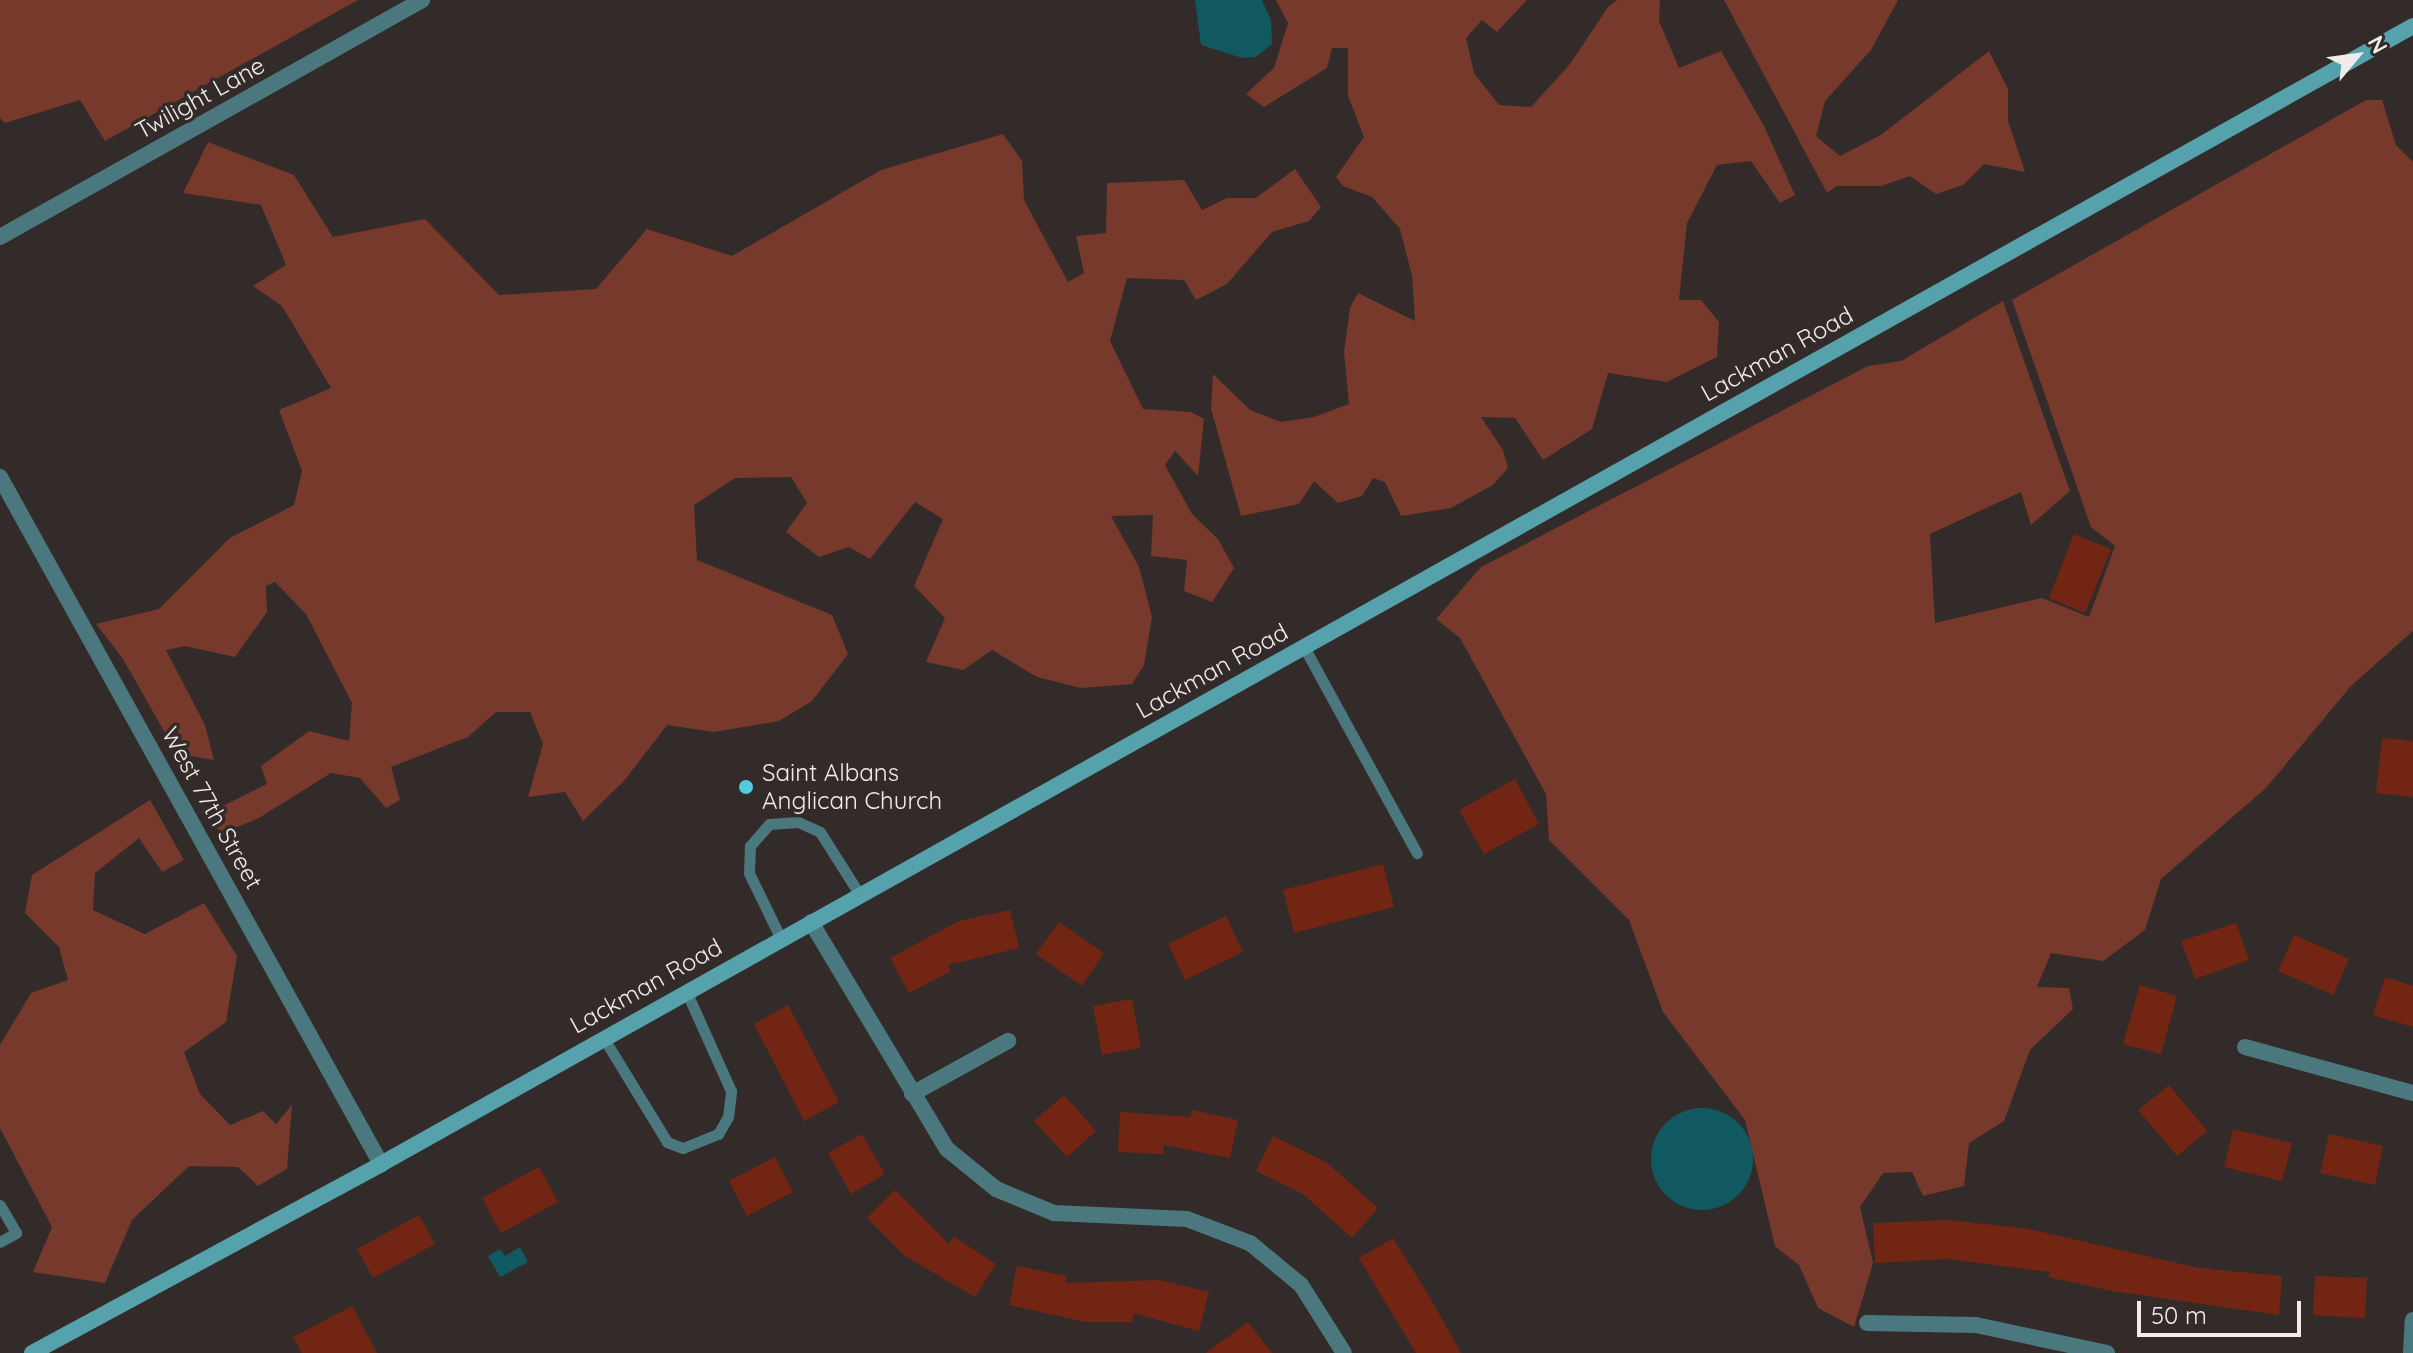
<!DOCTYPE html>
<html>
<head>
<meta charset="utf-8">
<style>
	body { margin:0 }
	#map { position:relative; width:2413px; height:1353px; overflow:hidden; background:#332b29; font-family:Quicksand,sans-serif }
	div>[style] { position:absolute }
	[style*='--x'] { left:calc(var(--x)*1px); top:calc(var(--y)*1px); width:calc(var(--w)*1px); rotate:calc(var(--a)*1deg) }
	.green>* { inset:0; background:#76392b }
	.water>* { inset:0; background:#115961 }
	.round { border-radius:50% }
	.building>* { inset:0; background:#732514 }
	.service>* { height:11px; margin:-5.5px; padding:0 5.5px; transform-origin:5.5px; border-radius:5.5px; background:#4b787e }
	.minor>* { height:16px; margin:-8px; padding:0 8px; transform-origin:8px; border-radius:8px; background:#4b787e }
	.secondary>* { height:16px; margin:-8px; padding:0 8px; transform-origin:8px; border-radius:8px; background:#56a2ac }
	.dots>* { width:22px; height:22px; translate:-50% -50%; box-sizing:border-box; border:4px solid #332b29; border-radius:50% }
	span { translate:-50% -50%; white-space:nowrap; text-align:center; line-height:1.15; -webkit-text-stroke:7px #332b29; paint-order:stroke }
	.street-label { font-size:24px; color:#f1ebea }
	.poi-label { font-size:24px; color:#f1ebea }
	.left { translate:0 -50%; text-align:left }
	.north { position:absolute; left:2317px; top:16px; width:80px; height:80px; -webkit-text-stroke:6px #332b29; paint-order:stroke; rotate:61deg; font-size:22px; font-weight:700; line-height:32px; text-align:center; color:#f1ebea }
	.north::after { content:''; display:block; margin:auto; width:28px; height:36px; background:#f1ebea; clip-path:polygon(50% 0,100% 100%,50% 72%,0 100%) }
	.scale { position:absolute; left:2137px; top:1301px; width:164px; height:36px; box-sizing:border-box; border:4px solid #f1ebea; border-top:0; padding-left:10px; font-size:24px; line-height:28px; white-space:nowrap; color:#f1ebea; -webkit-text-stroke:6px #332b29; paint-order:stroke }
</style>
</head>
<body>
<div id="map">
	<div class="green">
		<div style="clip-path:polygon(0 0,358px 0,105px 141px,80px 100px,5px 123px,0 118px)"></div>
		<div style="clip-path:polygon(1276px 0,1527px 0,1497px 32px,1482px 20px,1466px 38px,1474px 73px,1499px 105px,1531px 107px,1570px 64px,1608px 7px,1617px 0,1660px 0,1659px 21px,1679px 68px,1721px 51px,1764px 126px,1795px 195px,1780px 203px,1751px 161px,1717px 165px,1687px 223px,1679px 300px,1701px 300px,1719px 322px,1717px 357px,1667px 382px,1608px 373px,1592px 429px,1543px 460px,1515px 418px,1481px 417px,1503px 450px,1508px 468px,1493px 485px,1451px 508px,1401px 516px,1385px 482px,1373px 478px,1362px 496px,1338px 503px,1314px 481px,1299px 504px,1241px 516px,1211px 409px,1213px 374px,1250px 410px,1281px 422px,1314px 417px,1349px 404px,1344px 352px,1350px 308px,1358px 293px,1415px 321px,1412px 276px,1400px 229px,1372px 197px,1343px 186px,1336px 177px,1364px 137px,1348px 96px,1348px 48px,1332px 48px,1327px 68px,1264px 107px,1246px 94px,1274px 68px,1288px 23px)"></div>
		<div style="clip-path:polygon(1724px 0,1898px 0,1871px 50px,1825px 101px,1816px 136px,1840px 156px,1881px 135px,1989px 51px,2008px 89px,2008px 121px,2025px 172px,1984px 164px,1963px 185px,1936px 194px,1910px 176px,1881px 186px,1837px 186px,1827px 193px)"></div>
		<div style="clip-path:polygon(2366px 100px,2382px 100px,2396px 145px,2413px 162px,2413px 631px,2351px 686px,2266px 788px,2161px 879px,2145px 930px,2103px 961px,2051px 953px,2037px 987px,2069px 988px,2073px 1009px,2030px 1050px,2004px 1121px,1969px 1143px,1964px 1186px,1923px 1196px,1912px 1172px,1883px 1173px,1860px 1207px,1873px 1263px,1854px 1327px,1818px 1308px,1799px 1265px,1775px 1246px,1745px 1120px,1663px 1012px,1629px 920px,1549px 840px,1546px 794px,1460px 638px,1436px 619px,1481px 567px,1868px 366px,1901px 361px,2003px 301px,2070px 491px,2031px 525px,2021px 492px,1930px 534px,1935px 623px,2042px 598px,2089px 617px,2115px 546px,2091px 527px,2012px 300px)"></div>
		<div style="clip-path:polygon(1003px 134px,1022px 161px,1024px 200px,1068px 282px,1084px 273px,1076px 236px,1106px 233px,1107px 183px,1184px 180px,1202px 210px,1227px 198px,1256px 198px,1295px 169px,1321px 207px,1309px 221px,1272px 232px,1227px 284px,1196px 300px,1184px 280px,1127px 278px,1110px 341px,1143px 409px,1191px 412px,1204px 419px,1198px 476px,1175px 451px,1165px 465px,1192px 514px,1218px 539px,1234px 568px,1212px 602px,1184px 591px,1187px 560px,1151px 556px,1153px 515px,1111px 516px,1139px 567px,1152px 617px,1144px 665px,1132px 684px,1081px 688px,1037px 677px,992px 650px,963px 670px,926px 662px,945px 618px,914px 586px,943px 519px,915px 502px,870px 559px,849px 547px,819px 557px,786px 532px,807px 503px,791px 477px,735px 478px,694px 505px,697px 560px,832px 615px,848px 654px,812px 701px,779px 721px,714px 732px,667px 725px,624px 781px,583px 821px,565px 792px,528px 797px,543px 744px,530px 712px,496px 712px,468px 737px,391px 767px,400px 800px,386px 808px,360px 778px,331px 773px,259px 818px,220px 834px,211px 812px,267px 784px,261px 766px,309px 731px,349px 741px,352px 703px,306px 614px,275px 582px,266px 586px,267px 612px,235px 657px,185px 646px,166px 650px,205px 725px,214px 760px,177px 754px,123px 659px,96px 624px,159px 609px,230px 538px,294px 505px,302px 471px,279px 410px,331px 388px,282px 306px,253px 286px,286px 265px,261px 205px,183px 193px,208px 142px,294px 175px,333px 237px,425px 219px,499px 295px,596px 289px,647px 229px,732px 256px,881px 170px)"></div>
		<div style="clip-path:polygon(150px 800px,184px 860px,162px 872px,139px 838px,95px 873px,93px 910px,145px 934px,204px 903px,237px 956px,226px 1022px,184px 1052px,200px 1094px,230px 1125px,263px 1111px,276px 1124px,292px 1105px,287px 1169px,258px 1186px,238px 1167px,189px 1166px,132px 1220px,105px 1283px,33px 1272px,52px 1227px,0 1128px,0 1045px,31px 993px,68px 980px,59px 947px,25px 913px,32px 875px)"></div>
	</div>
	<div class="water">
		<div style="clip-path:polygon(1195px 0,1262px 0,1271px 20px,1272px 44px,1256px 57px,1242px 58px,1201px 45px)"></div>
		<div class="round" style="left:1651px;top:1108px;width:102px;height:102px"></div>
		<div style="clip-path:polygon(520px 1247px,528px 1262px,500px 1277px,488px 1256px,500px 1249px,505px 1256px)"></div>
	</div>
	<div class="building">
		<div style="clip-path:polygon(2074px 534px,2111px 549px,2085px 613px,2049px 598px)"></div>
		<div style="clip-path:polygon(2382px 738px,2413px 741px,2413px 797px,2376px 793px)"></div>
		<div style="clip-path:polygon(1515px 779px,1539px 824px,1484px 854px,1459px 810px)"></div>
		<div style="clip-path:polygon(1383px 864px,1394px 907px,1294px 933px,1283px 890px)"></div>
		<div style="clip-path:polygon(1010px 910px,1019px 948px,948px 965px,951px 971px,909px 993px,890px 958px,959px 921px)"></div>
		<div style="clip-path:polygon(1226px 916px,1243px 952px,1185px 980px,1168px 944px)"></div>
		<div style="clip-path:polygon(1059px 922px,1104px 953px,1082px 986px,1036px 954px)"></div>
		<div style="clip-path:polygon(2236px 923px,2249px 960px,2195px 979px,2181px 941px)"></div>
		<div style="clip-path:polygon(2294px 935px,2349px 959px,2333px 995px,2278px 971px)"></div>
		<div style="clip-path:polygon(2385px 977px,2413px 986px,2413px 1027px,2373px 1015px)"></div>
		<div style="clip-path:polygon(2140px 985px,2177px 996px,2161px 1054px,2123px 1044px)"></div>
		<div style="clip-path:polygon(1132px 999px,1141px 1048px,1102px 1055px,1093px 1006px)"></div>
		<div style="clip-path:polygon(788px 1005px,839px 1102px,804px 1121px,754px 1024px)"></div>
		<div style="clip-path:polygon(2169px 1085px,2207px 1131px,2177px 1156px,2138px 1110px)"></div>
		<div style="clip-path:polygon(1064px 1095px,1096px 1131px,1067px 1157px,1034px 1121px)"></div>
		<div style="clip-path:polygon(1192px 1110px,1238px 1120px,1230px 1158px,1164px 1145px,1163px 1154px,1118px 1152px,1120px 1112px,1191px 1117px)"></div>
		<div style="clip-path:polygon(2233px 1129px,2292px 1143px,2282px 1181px,2224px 1167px)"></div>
		<div style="clip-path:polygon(862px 1134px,885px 1174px,851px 1194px,828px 1153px)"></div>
		<div style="clip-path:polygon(2329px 1134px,2383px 1146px,2375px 1185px,2320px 1173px)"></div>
		<div style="clip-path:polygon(1273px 1136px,1326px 1162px,1378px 1208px,1352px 1238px,1303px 1194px,1256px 1171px)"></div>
		<div style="clip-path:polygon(775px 1157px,793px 1192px,747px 1216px,729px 1181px)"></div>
		<div style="clip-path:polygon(539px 1167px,558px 1202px,501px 1233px,482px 1198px)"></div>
		<div style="clip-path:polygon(895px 1190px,949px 1244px,954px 1237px,996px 1264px,975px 1297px,905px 1256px,867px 1218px)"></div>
		<div style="clip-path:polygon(419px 1215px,435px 1244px,373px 1278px,357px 1249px)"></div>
		<div style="clip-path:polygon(1949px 1220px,2029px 1229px,2199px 1268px,2282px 1276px,2279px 1315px,2112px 1291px,2048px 1277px,2050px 1272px,1948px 1259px,1875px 1263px,1873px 1223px)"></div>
		<div style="clip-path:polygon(1393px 1238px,1429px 1296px,1461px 1353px,1416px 1353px,1384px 1300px,1359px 1258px)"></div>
		<div style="clip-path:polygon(1017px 1266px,1067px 1276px,1065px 1283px,1160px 1280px,1209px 1292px,1199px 1331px,1133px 1313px,1133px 1322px,1085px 1322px,1009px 1305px)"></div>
		<div style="clip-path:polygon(2315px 1276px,2367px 1278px,2365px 1318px,2313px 1315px)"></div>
		<div style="clip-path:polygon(352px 1306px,377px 1353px,302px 1353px,293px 1337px)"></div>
		<div style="clip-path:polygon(1248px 1322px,1272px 1353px,1206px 1353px)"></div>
	</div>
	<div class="service">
		<div style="--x:1304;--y:647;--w:235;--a:61.3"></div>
		<div style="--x:781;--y:939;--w:73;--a:-115.9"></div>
		<div style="--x:749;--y:873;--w:27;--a:-88"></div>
		<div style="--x:750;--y:846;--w:29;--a:-49"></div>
		<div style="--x:769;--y:824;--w:29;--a:-4"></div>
		<div style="--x:798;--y:822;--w:24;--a:24"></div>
		<div style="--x:820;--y:832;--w:75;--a:57.6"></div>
		<div style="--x:603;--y:1037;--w:123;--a:58.6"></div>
		<div style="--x:667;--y:1142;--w:17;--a:21"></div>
		<div style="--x:683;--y:1148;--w:38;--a:-22"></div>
		<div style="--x:718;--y:1134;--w:20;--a:-60"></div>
		<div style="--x:728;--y:1117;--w:26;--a:-83"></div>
		<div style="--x:731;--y:1091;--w:110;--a:-114.2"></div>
		<div style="--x:0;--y:1205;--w:32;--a:60"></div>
		<div style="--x:16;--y:1233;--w:18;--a:151"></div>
	</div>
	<div class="minor">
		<div style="--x:0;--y:237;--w:484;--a:-29.3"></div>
		<div style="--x:0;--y:477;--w:786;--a:60.99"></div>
		<div style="--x:811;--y:922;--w:265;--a:59.1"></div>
		<div style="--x:947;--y:1149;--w:63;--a:39.2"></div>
		<div style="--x:996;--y:1189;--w:63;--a:22.5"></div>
		<div style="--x:1054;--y:1213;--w:133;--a:2.6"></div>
		<div style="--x:1187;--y:1219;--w:67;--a:20.9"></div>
		<div style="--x:1250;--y:1243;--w:66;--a:39.5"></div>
		<div style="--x:1301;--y:1285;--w:80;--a:57.7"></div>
		<div style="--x:2245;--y:1047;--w:174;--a:15.3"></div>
		<div style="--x:912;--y:1094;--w:110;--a:-28.9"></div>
		<div style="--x:1867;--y:1323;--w:109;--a:1.1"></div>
		<div style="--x:1976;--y:1325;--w:134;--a:12.1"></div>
		<div style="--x:2411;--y:1353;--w:33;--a:-87"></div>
	</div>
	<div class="secondary">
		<div style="--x:32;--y:1353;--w:397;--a:-28.4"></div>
		<div style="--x:381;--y:1164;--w:2329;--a:-29.25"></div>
	</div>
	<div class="dots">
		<div style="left:746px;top:787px;background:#52cbda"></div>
	</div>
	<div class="street-label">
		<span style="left:200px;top:98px;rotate:-29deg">Twilight Lane</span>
		<span style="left:1777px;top:354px;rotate:-29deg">Lackman Road</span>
		<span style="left:1212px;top:671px;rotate:-29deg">Lackman Road</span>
		<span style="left:212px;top:808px;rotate:61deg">West 77th Street</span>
		<span style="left:646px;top:986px;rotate:-29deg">Lackman Road</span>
	</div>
	<div class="poi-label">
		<span class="left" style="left:762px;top:787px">Saint Albans<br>Anglican Church</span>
	</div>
	<div class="north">N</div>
	<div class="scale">50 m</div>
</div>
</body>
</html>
